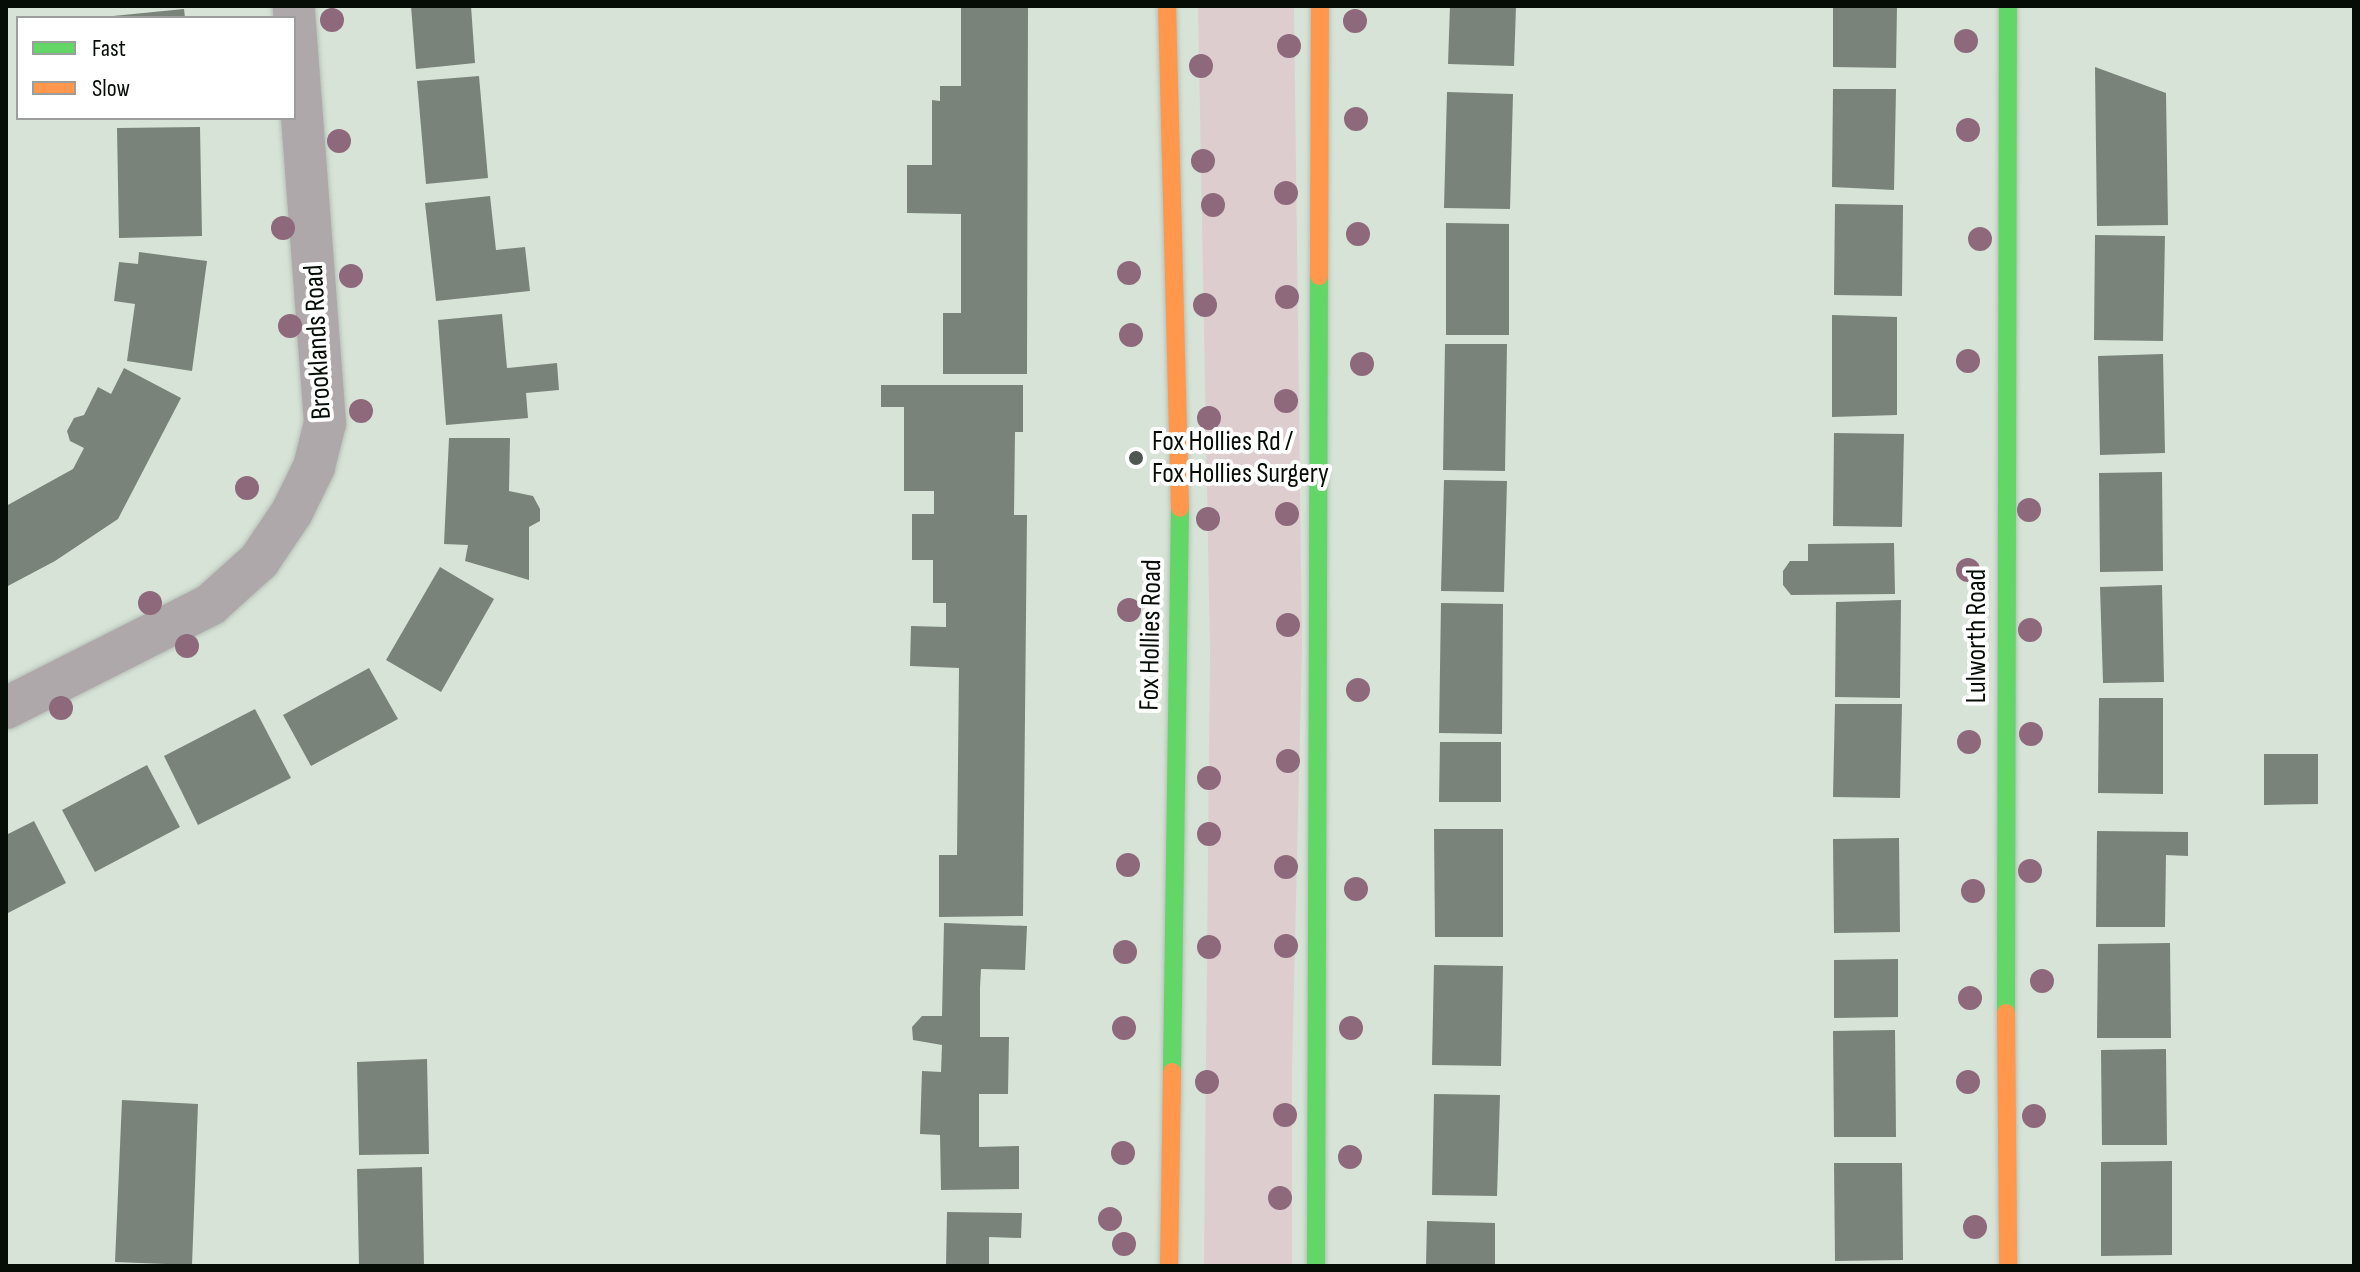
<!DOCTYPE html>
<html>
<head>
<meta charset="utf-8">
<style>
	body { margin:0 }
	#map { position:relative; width:2360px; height:1272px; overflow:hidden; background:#d7e3d7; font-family:"Sofia Sans Condensed",sans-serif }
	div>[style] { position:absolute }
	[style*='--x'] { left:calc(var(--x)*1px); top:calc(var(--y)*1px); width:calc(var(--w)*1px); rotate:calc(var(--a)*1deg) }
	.green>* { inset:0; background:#ddcdcf }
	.building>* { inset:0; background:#7a837a }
	.roads { filter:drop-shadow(0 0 2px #b6c0b7) drop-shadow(0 0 2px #b6c0b7) }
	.street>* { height:42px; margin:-21px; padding:0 21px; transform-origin:21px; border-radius:21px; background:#afa8aa }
	.fast>* { height:18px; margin:-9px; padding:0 9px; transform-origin:9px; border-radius:9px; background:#63d668 }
	.slow>* { height:18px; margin:-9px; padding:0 9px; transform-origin:9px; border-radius:9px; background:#ff974d }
	.trees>* { width:24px; height:24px; margin:-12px; border-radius:50%; background:#8d697b }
	.dots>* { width:22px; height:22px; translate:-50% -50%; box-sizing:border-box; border:4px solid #fff; border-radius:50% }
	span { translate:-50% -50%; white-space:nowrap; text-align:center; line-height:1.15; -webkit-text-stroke:8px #fff; paint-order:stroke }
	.street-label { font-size:28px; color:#060d07 }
	.poi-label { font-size:28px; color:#060d07 }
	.left { translate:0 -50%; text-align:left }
	.frame { position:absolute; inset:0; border:8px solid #060d07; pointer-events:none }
	.legend { position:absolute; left:16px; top:16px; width:280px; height:104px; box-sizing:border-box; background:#fff; border:2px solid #9b9e9c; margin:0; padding:10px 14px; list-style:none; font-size:24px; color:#060d07 }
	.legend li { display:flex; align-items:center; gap:16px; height:40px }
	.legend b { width:40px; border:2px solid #9b9e9c }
</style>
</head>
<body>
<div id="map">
	<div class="green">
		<div style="clip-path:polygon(1198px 6px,1294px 6px,1302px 646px,1292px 1070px,1292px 1266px,1204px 1266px,1210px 652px)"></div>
	</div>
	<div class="building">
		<div style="clip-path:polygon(411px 6px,471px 6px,475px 63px,416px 69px)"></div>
		<div style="clip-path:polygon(961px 6px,1028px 6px,1027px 374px,943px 374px,943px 313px,961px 313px,961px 214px,907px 213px,907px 165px,932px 165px,932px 100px,940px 101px,940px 86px,961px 86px)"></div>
		<div style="clip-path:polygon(1450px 6px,1516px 6px,1514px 66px,1448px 64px)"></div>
		<div style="clip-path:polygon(1833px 6px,1897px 6px,1896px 68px,1833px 67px)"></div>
		<div style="clip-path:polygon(184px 9px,185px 18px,113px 18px,113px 16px)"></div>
		<div style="clip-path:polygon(2095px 67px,2166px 93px,2168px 225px,2097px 226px)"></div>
		<div style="clip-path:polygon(479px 76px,488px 178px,426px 184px,417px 81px)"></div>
		<div style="clip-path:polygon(1833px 89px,1896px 89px,1894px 190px,1832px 187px)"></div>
		<div style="clip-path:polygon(1447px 92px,1513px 94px,1510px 209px,1444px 208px)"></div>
		<div style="clip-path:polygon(200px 127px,202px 236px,119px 238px,117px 128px)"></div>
		<div style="clip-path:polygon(490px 196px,496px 250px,525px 247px,530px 291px,436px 301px,425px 203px)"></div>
		<div style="clip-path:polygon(1835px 204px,1903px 205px,1902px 296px,1834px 295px)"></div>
		<div style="clip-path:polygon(1446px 223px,1509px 224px,1509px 335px,1446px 335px)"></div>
		<div style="clip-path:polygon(2095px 235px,2165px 236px,2163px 341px,2094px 340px)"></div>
		<div style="clip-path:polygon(139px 252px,207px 261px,192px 371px,127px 361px,135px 304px,114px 301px,119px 262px,138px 264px)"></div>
		<div style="clip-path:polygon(502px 314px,507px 368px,557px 363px,559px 390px,526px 393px,528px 418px,446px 425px,438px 320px)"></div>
		<div style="clip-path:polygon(1832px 315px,1897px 317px,1897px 415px,1832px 417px)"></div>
		<div style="clip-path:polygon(1445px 344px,1507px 344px,1505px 471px,1443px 470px)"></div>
		<div style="clip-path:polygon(2163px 354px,2165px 453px,2100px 455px,2098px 356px)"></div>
		<div style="clip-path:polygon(124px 368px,181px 398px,118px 519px,55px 561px,6px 587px,6px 506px,73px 469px,84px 448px,70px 441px,67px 431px,74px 418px,84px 415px,98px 387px,111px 394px)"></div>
		<div style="clip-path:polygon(881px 385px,1023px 385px,1023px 432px,1015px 432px,1014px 515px,1027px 515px,1023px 916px,939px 917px,939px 855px,957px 855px,959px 668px,910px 666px,911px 626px,946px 627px,946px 603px,933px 603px,933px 560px,912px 560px,912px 514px,934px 514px,934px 491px,904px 491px,904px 407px,881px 407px)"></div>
		<div style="clip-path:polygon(1834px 433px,1904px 434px,1902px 527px,1833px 526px)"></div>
		<div style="clip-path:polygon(449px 438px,510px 438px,509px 491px,533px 496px,540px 509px,540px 521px,529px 527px,529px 580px,465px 561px,468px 545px,444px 544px)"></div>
		<div style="clip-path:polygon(2162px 472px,2163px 571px,2100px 572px,2099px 473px)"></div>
		<div style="clip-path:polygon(1444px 480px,1507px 481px,1504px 592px,1441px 591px)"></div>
		<div style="clip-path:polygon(1894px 543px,1895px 594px,1791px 595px,1783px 585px,1783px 571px,1790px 561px,1808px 561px,1808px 544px)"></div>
		<div style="clip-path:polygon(440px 567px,494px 599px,441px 692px,386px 660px)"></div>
		<div style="clip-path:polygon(2162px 585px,2164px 682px,2103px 683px,2100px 587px)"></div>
		<div style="clip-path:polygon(1901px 600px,1900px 698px,1835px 697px,1836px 602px)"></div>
		<div style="clip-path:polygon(1441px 603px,1503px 604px,1502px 734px,1439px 733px)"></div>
		<div style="clip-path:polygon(369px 668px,398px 719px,311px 766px,283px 715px)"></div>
		<div style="clip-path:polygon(2099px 698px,2163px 698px,2163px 794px,2098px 793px)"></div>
		<div style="clip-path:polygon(1835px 704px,1902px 704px,1900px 798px,1833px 797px)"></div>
		<div style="clip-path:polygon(255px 709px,291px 778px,198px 825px,164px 756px)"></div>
		<div style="clip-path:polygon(1440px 742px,1501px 742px,1501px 802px,1439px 802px)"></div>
		<div style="clip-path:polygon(2264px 754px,2318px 754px,2318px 804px,2264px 805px)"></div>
		<div style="clip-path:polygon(147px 765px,180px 827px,95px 872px,62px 810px)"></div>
		<div style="clip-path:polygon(34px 821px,66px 883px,6px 914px,6px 835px)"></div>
		<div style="clip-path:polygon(1434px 829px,1503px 829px,1503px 937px,1435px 937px)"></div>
		<div style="clip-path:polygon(2097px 831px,2188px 832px,2188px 856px,2166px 855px,2165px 927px,2096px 927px)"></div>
		<div style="clip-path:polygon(1899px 838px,1900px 932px,1834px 933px,1833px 839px)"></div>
		<div style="clip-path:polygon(944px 923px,1027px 926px,1025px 970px,981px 969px,980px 988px,980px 1037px,1009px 1037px,1008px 1094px,979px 1094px,979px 1147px,1019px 1146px,1019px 1189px,941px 1190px,940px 1135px,920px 1134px,922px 1071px,941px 1072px,942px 1045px,913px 1040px,912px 1027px,922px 1016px,942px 1016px)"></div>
		<div style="clip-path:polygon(2170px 943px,2171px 1038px,2097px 1038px,2098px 944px)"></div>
		<div style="clip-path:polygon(1898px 959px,1898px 1017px,1834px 1018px,1834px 960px)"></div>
		<div style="clip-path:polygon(1434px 965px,1503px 966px,1501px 1066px,1432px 1065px)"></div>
		<div style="clip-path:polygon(1895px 1030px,1896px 1137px,1834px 1137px,1833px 1031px)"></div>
		<div style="clip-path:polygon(2166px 1049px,2167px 1145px,2102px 1145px,2101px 1050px)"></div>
		<div style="clip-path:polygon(427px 1059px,429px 1154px,359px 1155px,357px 1062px)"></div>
		<div style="clip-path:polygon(1434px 1094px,1500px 1095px,1497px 1196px,1432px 1195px)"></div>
		<div style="clip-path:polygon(122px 1100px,198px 1104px,192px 1265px,115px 1262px)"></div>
		<div style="clip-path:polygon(2172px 1161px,2172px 1255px,2101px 1256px,2101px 1162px)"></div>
		<div style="clip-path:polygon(1834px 1163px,1902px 1163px,1903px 1260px,1835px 1261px)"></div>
		<div style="clip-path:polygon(422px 1167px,424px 1266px,359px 1266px,357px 1169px)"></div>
		<div style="clip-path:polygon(947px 1212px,1022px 1213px,1021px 1238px,989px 1237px,989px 1266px,946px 1266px)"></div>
		<div style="clip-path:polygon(1427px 1221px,1495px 1223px,1495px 1266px,1426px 1266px)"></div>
	</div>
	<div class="roads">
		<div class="street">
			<div style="--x:6;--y:708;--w:229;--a:-26.8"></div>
			<div style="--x:210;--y:605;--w:66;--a:-41.9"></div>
			<div style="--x:259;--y:561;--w:59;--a:-56"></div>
			<div style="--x:292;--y:512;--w:50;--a:-63.9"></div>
			<div style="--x:314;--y:467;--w:45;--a:-76"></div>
			<div style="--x:325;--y:423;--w:418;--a:-94.3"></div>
		</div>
		<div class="fast">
			<div style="--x:2006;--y:1013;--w:1007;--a:-89.89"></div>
			<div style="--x:1172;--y:1072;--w:564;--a:-89.19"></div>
			<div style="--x:1316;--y:1266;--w:990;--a:-89.83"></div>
		</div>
		<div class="slow">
			<div style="--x:1167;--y:6;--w:502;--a:88.52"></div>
			<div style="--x:1319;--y:276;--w:270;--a:-89.8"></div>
			<div style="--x:2006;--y:1013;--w:253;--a:89.5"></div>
			<div style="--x:1169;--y:1266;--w:194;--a:-89.1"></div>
		</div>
	</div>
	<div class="trees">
		<div style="left:332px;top:20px"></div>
		<div style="left:1355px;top:21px"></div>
		<div style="left:1966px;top:41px"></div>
		<div style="left:1289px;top:46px"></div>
		<div style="left:1201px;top:66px"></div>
		<div style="left:1356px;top:119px"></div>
		<div style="left:1968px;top:130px"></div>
		<div style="left:339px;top:141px"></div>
		<div style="left:1203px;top:161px"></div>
		<div style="left:1286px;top:193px"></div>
		<div style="left:1213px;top:205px"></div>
		<div style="left:283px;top:228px"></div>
		<div style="left:1358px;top:234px"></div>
		<div style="left:1980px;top:239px"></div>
		<div style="left:1129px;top:273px"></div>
		<div style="left:351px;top:276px"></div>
		<div style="left:1287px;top:297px"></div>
		<div style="left:1205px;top:305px"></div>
		<div style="left:290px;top:326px"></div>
		<div style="left:1131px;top:335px"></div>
		<div style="left:1968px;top:361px"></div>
		<div style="left:1362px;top:364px"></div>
		<div style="left:1286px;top:401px"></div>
		<div style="left:361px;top:411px"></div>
		<div style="left:1209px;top:418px"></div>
		<div style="left:247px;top:488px"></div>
		<div style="left:2029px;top:510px"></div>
		<div style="left:1287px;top:514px"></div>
		<div style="left:1208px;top:519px"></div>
		<div style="left:1968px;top:570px"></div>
		<div style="left:150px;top:603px"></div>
		<div style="left:1129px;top:610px"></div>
		<div style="left:1288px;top:625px"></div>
		<div style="left:2030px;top:630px"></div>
		<div style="left:187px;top:646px"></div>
		<div style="left:1358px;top:690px"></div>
		<div style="left:61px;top:708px"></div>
		<div style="left:2031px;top:734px"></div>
		<div style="left:1969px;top:742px"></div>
		<div style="left:1288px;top:761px"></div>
		<div style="left:1209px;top:778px"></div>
		<div style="left:1209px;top:834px"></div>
		<div style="left:1128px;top:865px"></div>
		<div style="left:1286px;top:867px"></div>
		<div style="left:2030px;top:871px"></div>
		<div style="left:1356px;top:889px"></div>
		<div style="left:1973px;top:891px"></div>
		<div style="left:1286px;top:946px"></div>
		<div style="left:1209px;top:947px"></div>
		<div style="left:1125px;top:952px"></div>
		<div style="left:2042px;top:981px"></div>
		<div style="left:1970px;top:998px"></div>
		<div style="left:1124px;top:1028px"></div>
		<div style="left:1351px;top:1028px"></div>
		<div style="left:1207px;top:1082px"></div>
		<div style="left:1968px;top:1082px"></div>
		<div style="left:1285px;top:1115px"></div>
		<div style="left:2034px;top:1116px"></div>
		<div style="left:1123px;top:1153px"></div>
		<div style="left:1350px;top:1157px"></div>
		<div style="left:1280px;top:1198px"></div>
		<div style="left:1110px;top:1219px"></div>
		<div style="left:1975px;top:1227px"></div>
		<div style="left:1124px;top:1244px"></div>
	</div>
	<div class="dots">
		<div style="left:1136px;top:458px;background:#4f5850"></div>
	</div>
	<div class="street-label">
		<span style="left:318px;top:342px;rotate:-93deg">Brooklands Road</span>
		<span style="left:1151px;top:635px;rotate:-89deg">Fox Hollies Road</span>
		<span style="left:1977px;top:636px;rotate:-90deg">Lulworth Road</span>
	</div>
	<div class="poi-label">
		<span class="left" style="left:1152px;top:458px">Fox Hollies Rd /<br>Fox Hollies Surgery</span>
	</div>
	<div class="frame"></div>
	<ul class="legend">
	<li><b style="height:10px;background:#63d668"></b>Fast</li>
	<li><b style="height:10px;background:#ff974d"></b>Slow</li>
	</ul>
</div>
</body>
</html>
